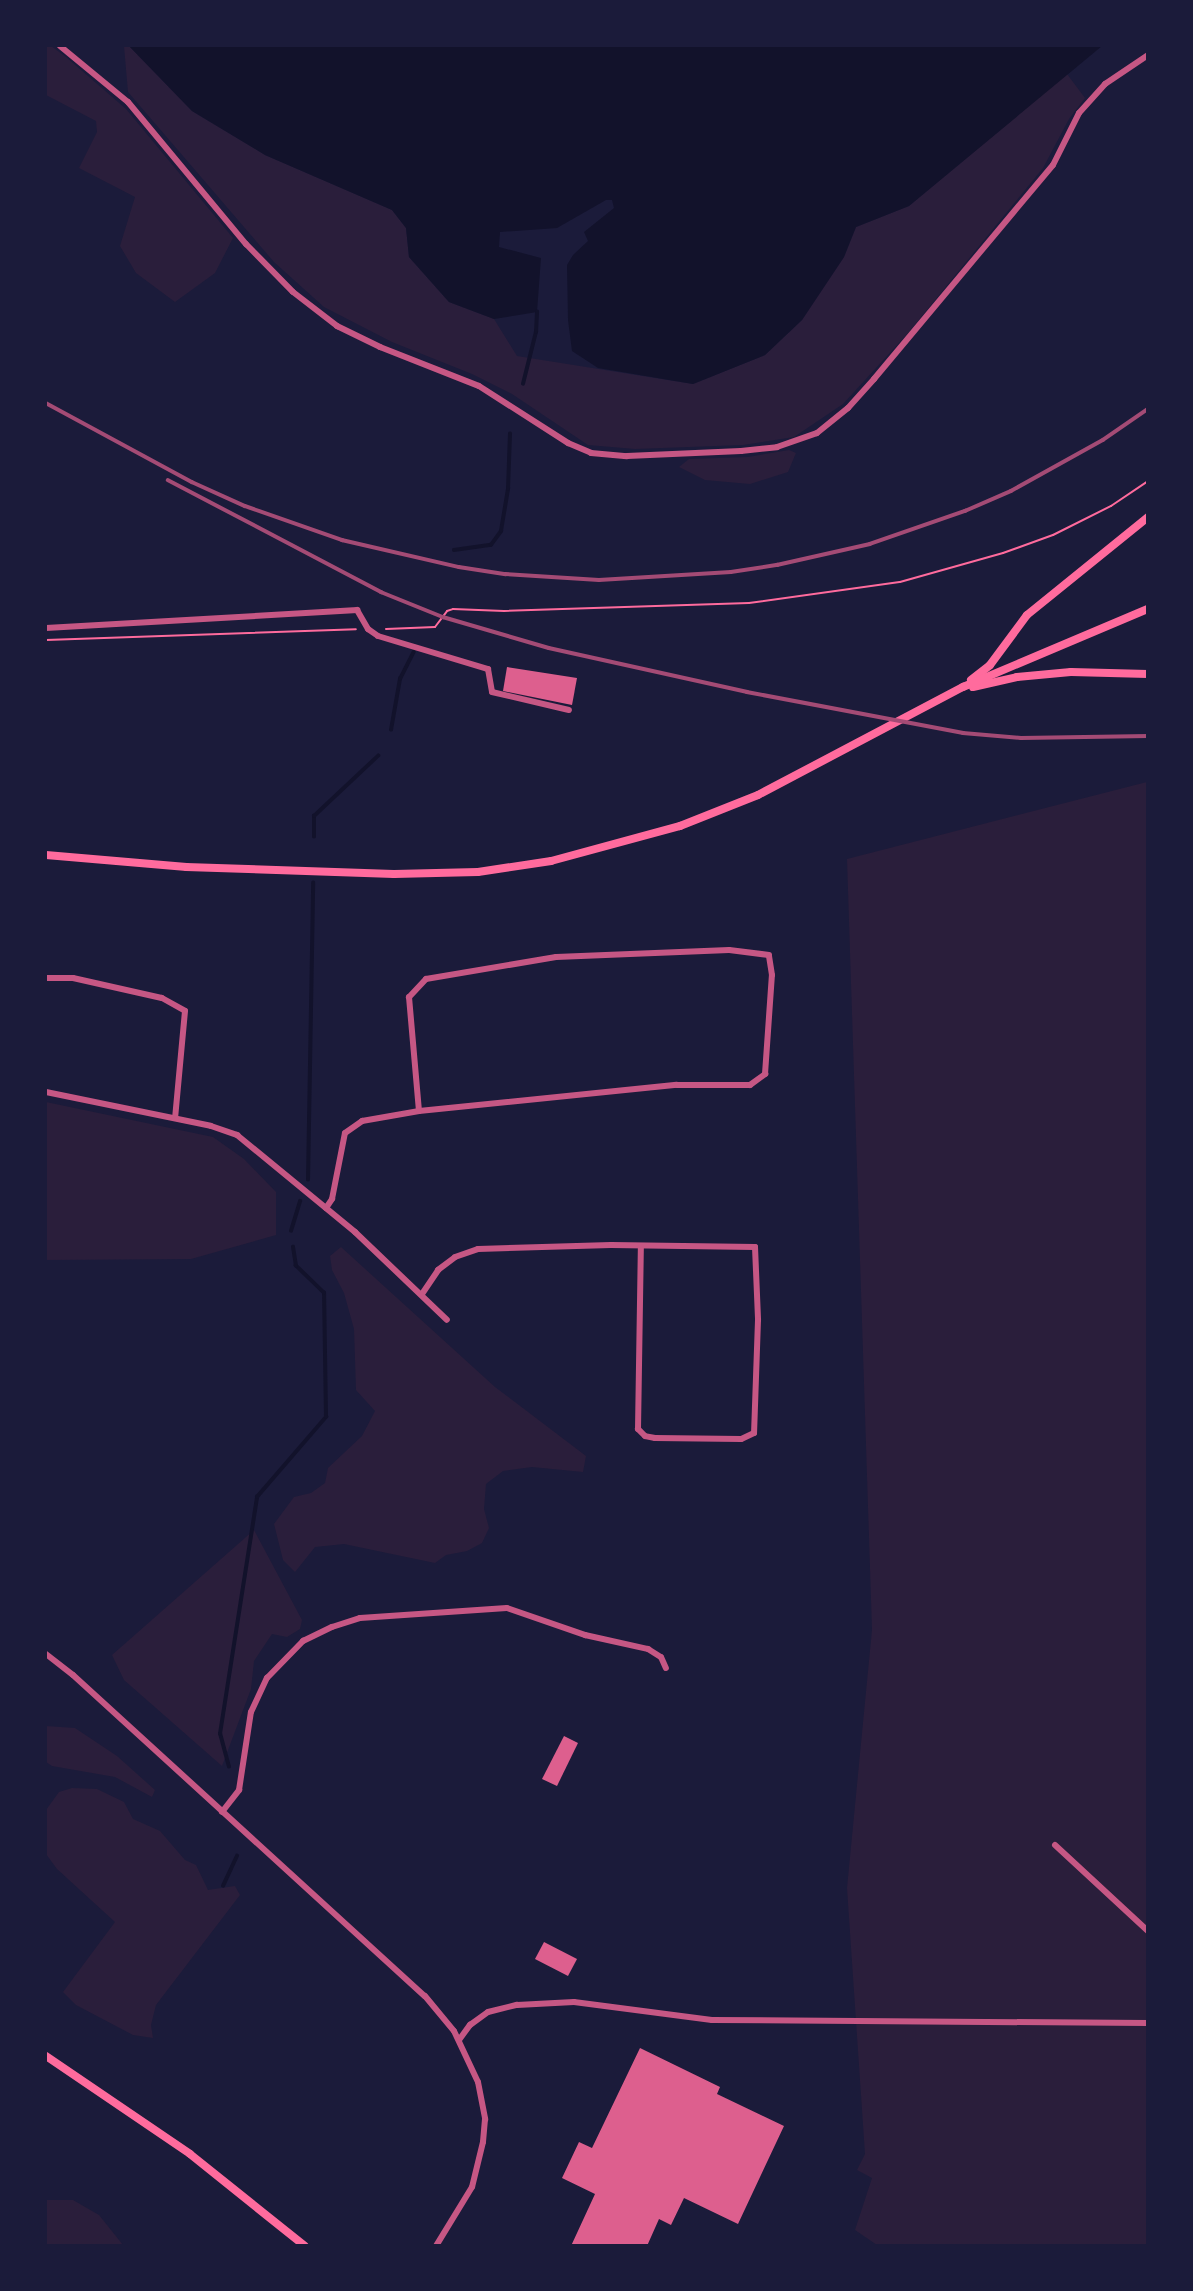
<!DOCTYPE html>
<html>
<head>
<meta charset="utf-8">
<style>
	body { margin:0 }
	#map { position:relative; width:1193px; height:2291px; overflow:hidden; background:#1b1b3a; font-family:Cabin,sans-serif }
	div>[style] { position:absolute }
	[style*='--x'] { left:calc(var(--x)*1px); top:calc(var(--y)*1px); width:calc(var(--w)*1px); rotate:calc(var(--a)*1deg) }
	.green>* { inset:0; background:#2a1e3b }
	.water>* { inset:0; background:#12122b }
	.stream>* { height:3.5px; margin:-1.75px; padding:0 1.75px; transform-origin:1.75px; border-radius:1.75px; background:#12122b }
	.building>* { inset:0; background:#dd5f8e }
	.path>* { height:2px; margin:-1px; padding:0 1px; transform-origin:1px; border-radius:1px; background:#ff6b9d }
	.minor>* { height:6px; margin:-3px; padding:0 3px; transform-origin:3px; border-radius:3px; background:#c65784 }
	.secondary>* { height:8px; margin:-4px; padding:0 4px; transform-origin:4px; border-radius:4px; background:#ff6b9d }
	.rail>* { height:3.5px; margin:-1.75px; padding:0 1.75px; transform-origin:1.75px; border-radius:1.75px; background:#a44b75 }
	span { translate:-50% -50%; white-space:nowrap; text-align:center; line-height:1.15; -webkit-text-stroke:6px #1b1b3a; paint-order:stroke }
	.frame { position:absolute; inset:0; border:47px solid #1b1b3a; pointer-events:none }
</style>
</head>
<body>
<div id="map">
	<div class="green">
		<div style="clip-path:polygon(46px 46px,51px 46px,66px 57px,126px 109px,233px 238px,215px 273px,175px 302px,136px 273px,120px 246px,135px 197px,79px 168px,97px 132px,96px 121px,46px 95px)"></div>
		<div style="clip-path:polygon(124px 46px,129px 46px,192px 111px,265px 155px,392px 210px,406px 228px,409px 257px,449px 302px,494px 319px,517px 356px,693px 384px,765px 355px,802px 320px,844px 257px,856px 227px,909px 206px,1067px 74px,1085px 98px,1069px 119px,1043px 168px,908px 333px,843px 404px,794px 437px,743px 445px,635px 449px,588px 445px,512px 394px,472px 374px,392px 342px,324px 307px,274px 262px,128px 92px)"></div>
		<div style="clip-path:polygon(789px 450px,796px 453px,788px 472px,750px 484px,705px 480px,679px 467px,689px 459px,748px 457px)"></div>
		<div style="clip-path:polygon(1147px 782px,1147px 2245px,877px 2245px,855px 2230px,872px 2178px,857px 2170px,865px 2154px,847px 1888px,872px 1630px,847px 859px)"></div>
		<div style="clip-path:polygon(46px 1102px,213px 1137px,244px 1159px,276px 1192px,276px 1235px,191px 1259px,46px 1260px)"></div>
		<div style="clip-path:polygon(341px 1247px,495px 1387px,586px 1456px,583px 1472px,532px 1467px,503px 1471px,486px 1484px,484px 1509px,489px 1528px,482px 1543px,467px 1551px,446px 1555px,435px 1563px,344px 1544px,315px 1547px,295px 1572px,283px 1560px,274px 1524px,294px 1497px,311px 1493px,325px 1483px,328px 1468px,362px 1436px,375px 1411px,356px 1390px,354px 1329px,344px 1293px,332px 1270px,330px 1256px)"></div>
		<div style="clip-path:polygon(254px 1530px,302px 1620px,300px 1629px,287px 1637px,272px 1634px,254px 1661px,251px 1689px,222px 1766px,124px 1680px,112px 1655px)"></div>
		<div style="clip-path:polygon(46px 1726px,75px 1728px,117px 1756px,155px 1790px,152px 1797px,115px 1777px,52px 1766px,46px 1762px)"></div>
		<div style="clip-path:polygon(72px 1788px,97px 1789px,124px 1802px,133px 1819px,160px 1831px,185px 1860px,196px 1865px,208px 1890px,235px 1886px,240px 1895px,156px 2005px,151px 2025px,153px 2038px,133px 2035px,76px 2005px,63px 1992px,115px 1922px,57px 1869px,46px 1854px,46px 1810px,59px 1792px)"></div>
		<div style="clip-path:polygon(46px 2200px,73px 2200px,99px 2215px,123px 2245px,46px 2245px)"></div>
	</div>
	<div class="water">
		<div style="clip-path:polygon(129px 46px,1102px 46px,909px 206px,856px 227px,844px 257px,802px 320px,765px 355px,693px 384px,598px 368px,572px 351px,568px 320px,567px 265px,573px 255px,588px 241px,584px 232px,614px 208px,612px 200px,606px 200px,557px 228px,500px 232px,499px 247px,541px 258px,537px 312px,494px 319px,449px 302px,409px 257px,406px 228px,392px 210px,265px 155px,192px 111px)"></div>
	</div>
	<div class="stream">
		<div style="--x:523;--y:384;--w:54;--a:-76"></div>
		<div style="--x:536;--y:332;--w:20;--a:-87"></div>
		<div style="--x:454;--y:550;--w:37;--a:-8"></div>
		<div style="--x:491;--y:545;--w:17;--a:-54"></div>
		<div style="--x:501;--y:531;--w:43;--a:-80.5"></div>
		<div style="--x:508;--y:489;--w:55;--a:-87.9"></div>
		<div style="--x:391;--y:730;--w:52;--a:-80"></div>
		<div style="--x:400;--y:679;--w:30;--a:-63"></div>
		<div style="--x:314;--y:837;--w:21;--a:-90"></div>
		<div style="--x:314;--y:816;--w:88;--a:-43.2"></div>
		<div style="--x:308;--y:1180;--w:297;--a:-89"></div>
		<div style="--x:291;--y:1231;--w:31;--a:-73"></div>
		<div style="--x:229;--y:1767;--w:34;--a:-105"></div>
		<div style="--x:220;--y:1734;--w:240;--a:-81.1"></div>
		<div style="--x:257;--y:1497;--w:106;--a:-49.2"></div>
		<div style="--x:326;--y:1417;--w:124;--a:-90.9"></div>
		<div style="--x:324;--y:1293;--w:39;--a:-136"></div>
		<div style="--x:296;--y:1266;--w:19;--a:-99"></div>
		<div style="--x:223;--y:1886;--w:33;--a:-65"></div>
	</div>
	<div class="building">
		<div style="clip-path:polygon(507px 667px,577px 678px,572px 705px,503px 691px)"></div>
		<div style="clip-path:polygon(564px 1736px,578px 1743px,557px 1786px,542px 1779px)"></div>
		<div style="clip-path:polygon(544px 1942px,577px 1959px,568px 1976px,535px 1959px)"></div>
		<div style="clip-path:polygon(640px 2048px,720px 2087px,717px 2094px,784px 2126px,738px 2224px,684px 2198px,671px 2225px,659px 2219px,647px 2246px,571px 2246px,595px 2194px,562px 2178px,579px 2142px,592px 2148px)"></div>
	</div>
	<div class="path">
		<div style="--x:386;--y:629;--w:49;--a:-2.3"></div>
		<div style="--x:435;--y:627;--w:20;--a:-53"></div>
		<div style="--x:447;--y:611;--w:6;--a:-18"></div>
		<div style="--x:453;--y:609;--w:51;--a:2.2"></div>
		<div style="--x:504;--y:611;--w:245;--a:-1.9"></div>
		<div style="--x:749;--y:603;--w:152;--a:-7.9"></div>
		<div style="--x:900;--y:582;--w:107;--a:-15.7"></div>
		<div style="--x:1003;--y:553;--w:53;--a:-19.8"></div>
		<div style="--x:1053;--y:535;--w:65;--a:-26.6"></div>
		<div style="--x:1111;--y:506;--w:45;--a:-34"></div>
		<div style="--x:46;--y:640;--w:310;--a:-2"></div>
	</div>
	<div class="minor">
		<div style="--x:60;--y:46;--w:88;--a:39.5"></div>
		<div style="--x:128;--y:102;--w:185;--a:50.3"></div>
		<div style="--x:246;--y:244;--w:67;--a:45.6"></div>
		<div style="--x:293;--y:292;--w:56;--a:37.7"></div>
		<div style="--x:337;--y:326;--w:48;--a:26"></div>
		<div style="--x:380;--y:347;--w:106;--a:21.5"></div>
		<div style="--x:479;--y:386;--w:106;--a:32.6"></div>
		<div style="--x:568;--y:443;--w:25;--a:23"></div>
		<div style="--x:591;--y:453;--w:36;--a:5"></div>
		<div style="--x:627;--y:456;--w:114;--a:-2.5"></div>
		<div style="--x:741;--y:451;--w:36;--a:-6"></div>
		<div style="--x:777;--y:447;--w:42;--a:-19.3"></div>
		<div style="--x:817;--y:433;--w:40;--a:-39"></div>
		<div style="--x:848;--y:408;--w:39;--a:-48"></div>
		<div style="--x:874;--y:379;--w:279;--a:-50.1"></div>
		<div style="--x:1053;--y:165;--w:58;--a:-63.4"></div>
		<div style="--x:1079;--y:113;--w:39;--a:-48"></div>
		<div style="--x:1105;--y:84;--w:52;--a:-34"></div>
		<div style="--x:46;--y:628;--w:312;--a:-3.3"></div>
		<div style="--x:357;--y:610;--w:22;--a:60"></div>
		<div style="--x:368;--y:629;--w:12;--a:35"></div>
		<div style="--x:378;--y:636;--w:115;--a:16.7"></div>
		<div style="--x:488;--y:669;--w:23;--a:80"></div>
		<div style="--x:492;--y:692;--w:79;--a:13.2"></div>
		<div style="--x:46;--y:978;--w:27;--a:0"></div>
		<div style="--x:73;--y:978;--w:91;--a:12.7"></div>
		<div style="--x:162;--y:998;--w:26;--a:29"></div>
		<div style="--x:185;--y:1011;--w:107;--a:95.3"></div>
		<div style="--x:46;--y:1092;--w:168;--a:11.6"></div>
		<div style="--x:211;--y:1126;--w:28;--a:19"></div>
		<div style="--x:237;--y:1135;--w:153;--a:39.4"></div>
		<div style="--x:355;--y:1232;--w:127;--a:43.7"></div>
		<div style="--x:326;--y:1208;--w:11;--a:-56"></div>
		<div style="--x:332;--y:1199;--w:67;--a:-78.9"></div>
		<div style="--x:345;--y:1133;--w:21;--a:-35"></div>
		<div style="--x:362;--y:1121;--w:58;--a:-10"></div>
		<div style="--x:419;--y:1111;--w:259;--a:-5.8"></div>
		<div style="--x:677;--y:1085;--w:73;--a:0"></div>
		<div style="--x:750;--y:1085;--w:19;--a:-36"></div>
		<div style="--x:765;--y:1074;--w:99;--a:-86"></div>
		<div style="--x:772;--y:975;--w:20;--a:-99"></div>
		<div style="--x:769;--y:955;--w:40;--a:-172.9"></div>
		<div style="--x:729;--y:950;--w:173;--a:177.7"></div>
		<div style="--x:556;--y:957;--w:132;--a:170.4"></div>
		<div style="--x:426;--y:979;--w:25;--a:133"></div>
		<div style="--x:409;--y:997;--w:114;--a:85"></div>
		<div style="--x:422;--y:1294;--w:29;--a:-56"></div>
		<div style="--x:438;--y:1270;--w:21;--a:-37"></div>
		<div style="--x:455;--y:1257;--w:24;--a:-19"></div>
		<div style="--x:478;--y:1249;--w:133;--a:-1.7"></div>
		<div style="--x:611;--y:1245;--w:144;--a:0.8"></div>
		<div style="--x:755;--y:1247;--w:73;--a:87.6"></div>
		<div style="--x:758;--y:1320;--w:113;--a:92"></div>
		<div style="--x:754;--y:1433;--w:14;--a:155"></div>
		<div style="--x:741;--y:1439;--w:86;--a:-179.3"></div>
		<div style="--x:655;--y:1438;--w:10;--a:-169"></div>
		<div style="--x:645;--y:1436;--w:10;--a:-135"></div>
		<div style="--x:638;--y:1429;--w:182;--a:-89.1"></div>
		<div style="--x:46;--y:1654;--w:34;--a:38"></div>
		<div style="--x:73;--y:1675;--w:476;--a:42.4"></div>
		<div style="--x:425;--y:1996;--w:45;--a:50.4"></div>
		<div style="--x:454;--y:2031;--w:56;--a:64.8"></div>
		<div style="--x:478;--y:2082;--w:38;--a:79"></div>
		<div style="--x:485;--y:2119;--w:23;--a:95"></div>
		<div style="--x:483;--y:2142;--w:46;--a:103.7"></div>
		<div style="--x:472;--y:2187;--w:69;--a:121.4"></div>
		<div style="--x:222;--y:1812;--w:28;--a:-52"></div>
		<div style="--x:239;--y:1790;--w:79;--a:-81.3"></div>
		<div style="--x:251;--y:1712;--w:38;--a:-65"></div>
		<div style="--x:267;--y:1678;--w:52;--a:-45.8"></div>
		<div style="--x:303;--y:1641;--w:32;--a:-26"></div>
		<div style="--x:332;--y:1627;--w:29;--a:-18"></div>
		<div style="--x:360;--y:1618;--w:147;--a:-3.9"></div>
		<div style="--x:507;--y:1608;--w:83;--a:19.1"></div>
		<div style="--x:585;--y:1635;--w:65;--a:12.5"></div>
		<div style="--x:648;--y:1649;--w:15;--a:32"></div>
		<div style="--x:661;--y:1657;--w:12;--a:66"></div>
		<div style="--x:1055;--y:1845;--w:127;--a:42.8"></div>
		<div style="--x:459;--y:2040;--w:19;--a:-54"></div>
		<div style="--x:470;--y:2025;--w:22;--a:-36"></div>
		<div style="--x:488;--y:2012;--w:30;--a:-14"></div>
		<div style="--x:517;--y:2005;--w:57;--a:-3"></div>
		<div style="--x:574;--y:2002;--w:139;--a:7.4"></div>
		<div style="--x:712;--y:2020;--w:436;--a:0.4"></div>
	</div>
	<div class="secondary">
		<div style="--x:971;--y:680;--w:24;--a:-38"></div>
		<div style="--x:990;--y:665;--w:62;--a:-53.5"></div>
		<div style="--x:1027;--y:615;--w:156;--a:-39"></div>
		<div style="--x:973;--y:687;--w:45;--a:-12.8"></div>
		<div style="--x:1017;--y:677;--w:54;--a:-5.3"></div>
		<div style="--x:1071;--y:672;--w:77;--a:1.5"></div>
		<div style="--x:46;--y:855;--w:141;--a:4.9"></div>
		<div style="--x:186;--y:867;--w:208;--a:1.9"></div>
		<div style="--x:394;--y:874;--w:84;--a:-1.4"></div>
		<div style="--x:478;--y:872;--w:74;--a:-8.6"></div>
		<div style="--x:551;--y:861;--w:134;--a:-15.2"></div>
		<div style="--x:680;--y:826;--w:84;--a:-21.7"></div>
		<div style="--x:758;--y:795;--w:232;--a:-27.8"></div>
		<div style="--x:963;--y:687;--w:201;--a:-22.9"></div>
		<div style="--x:46;--y:2056;--w:174;--a:34.2"></div>
		<div style="--x:190;--y:2154;--w:147;--a:38.7"></div>
	</div>
	<div class="rail">
		<div style="--x:46;--y:403;--w:166;--a:28.4"></div>
		<div style="--x:192;--y:482;--w:58;--a:24.4"></div>
		<div style="--x:245;--y:506;--w:103;--a:19.3"></div>
		<div style="--x:342;--y:540;--w:120;--a:13"></div>
		<div style="--x:459;--y:567;--w:47;--a:8.7"></div>
		<div style="--x:505;--y:574;--w:94;--a:3.7"></div>
		<div style="--x:599;--y:580;--w:132;--a:-3.5"></div>
		<div style="--x:731;--y:572;--w:47;--a:-8.7"></div>
		<div style="--x:777;--y:565;--w:95;--a:-12.7"></div>
		<div style="--x:870;--y:544;--w:101;--a:-19.2"></div>
		<div style="--x:965;--y:511;--w:50;--a:-23.5"></div>
		<div style="--x:1011;--y:491;--w:105;--a:-29"></div>
		<div style="--x:1103;--y:440;--w:55;--a:-34.6"></div>
		<div style="--x:168;--y:480;--w:241;--a:27.7"></div>
		<div style="--x:381;--y:592;--w:67;--a:22"></div>
		<div style="--x:443;--y:617;--w:110;--a:16.3"></div>
		<div style="--x:549;--y:648;--w:203;--a:12.5"></div>
		<div style="--x:747;--y:692;--w:220;--a:10.7"></div>
		<div style="--x:963;--y:733;--w:58;--a:4.9"></div>
		<div style="--x:1021;--y:738;--w:127;--a:-0.9"></div>
	</div>
	<div class="frame"></div>
</div>
</body>
</html>
